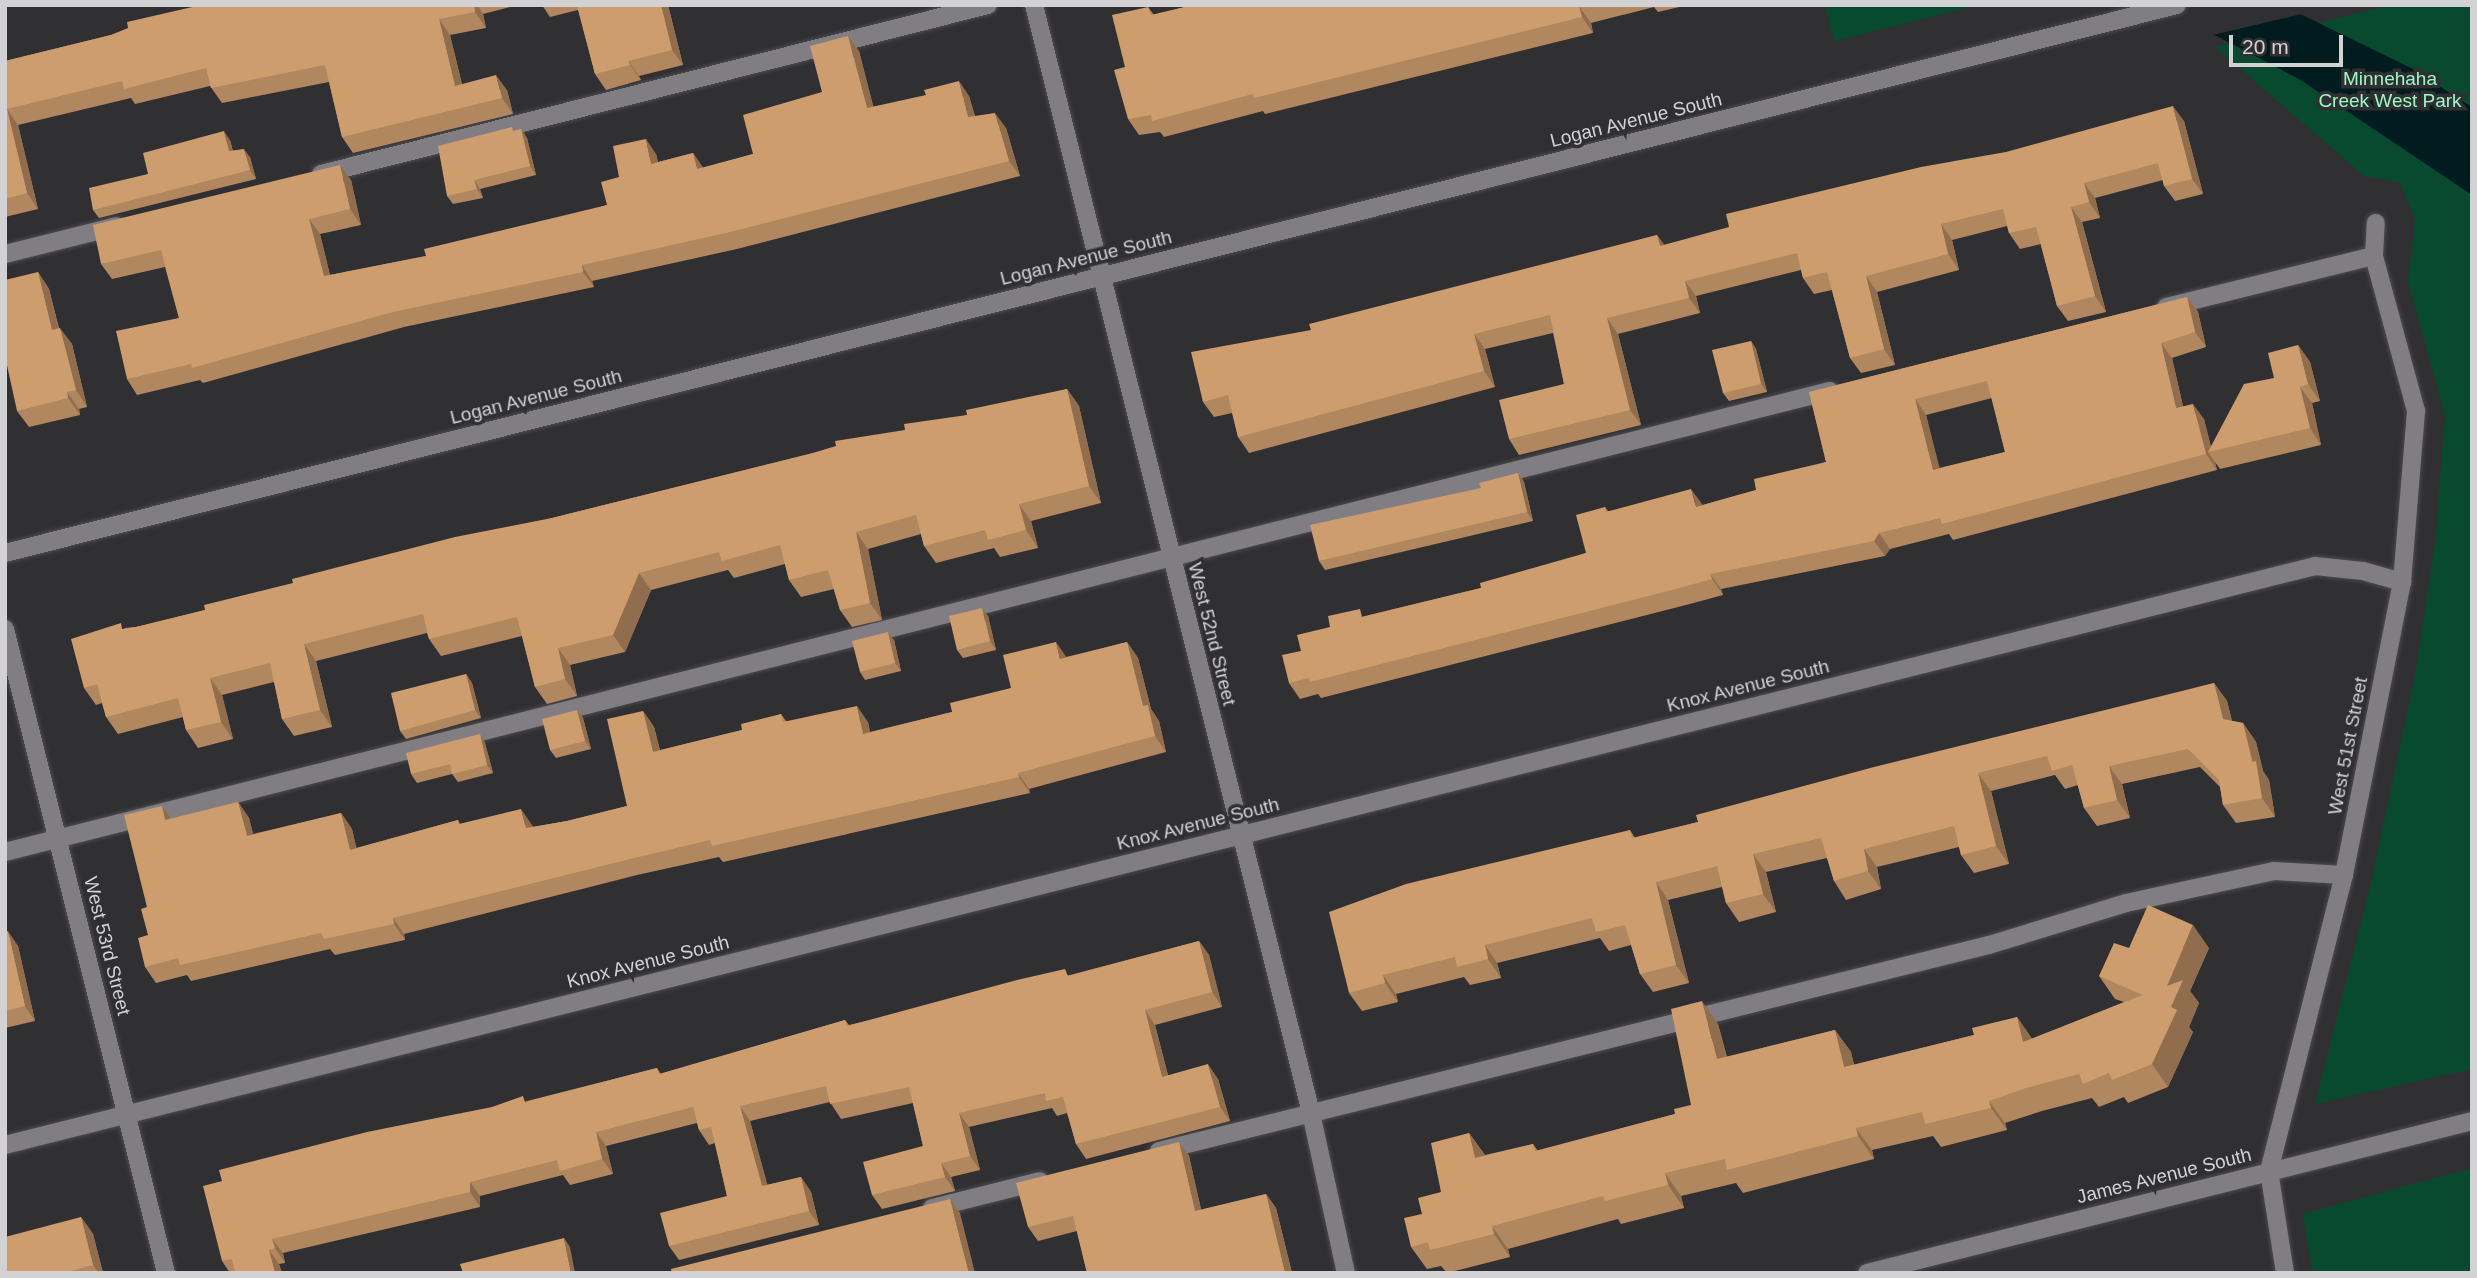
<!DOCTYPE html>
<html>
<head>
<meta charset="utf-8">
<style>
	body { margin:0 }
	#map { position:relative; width:2477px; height:1278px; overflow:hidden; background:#302f32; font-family:Helvetica,sans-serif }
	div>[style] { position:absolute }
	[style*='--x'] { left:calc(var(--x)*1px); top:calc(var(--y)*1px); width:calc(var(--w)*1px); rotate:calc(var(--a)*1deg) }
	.green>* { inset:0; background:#074a30 }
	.water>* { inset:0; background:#011c1e }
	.pier>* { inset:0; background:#302f32 }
	.roads { filter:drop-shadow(0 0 2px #4c4b4e) drop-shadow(0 0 2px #4c4b4e) }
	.minor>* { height:18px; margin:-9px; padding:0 9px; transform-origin:9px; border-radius:9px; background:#807e83 }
	.wall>* { inset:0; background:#b0875f }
	.shaded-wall>* { inset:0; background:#906e4d }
	.building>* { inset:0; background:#cd9d6e }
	span { translate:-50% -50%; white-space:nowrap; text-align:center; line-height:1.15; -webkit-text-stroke:7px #302f32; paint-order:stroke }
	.park-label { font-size:19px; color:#99f9c8 }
	.street-label { font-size:19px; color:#d2d1d4 }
	.frame { position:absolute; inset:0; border:7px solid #d2d1d4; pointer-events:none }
	.scale { position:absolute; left:2229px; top:35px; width:114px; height:32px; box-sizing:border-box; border:4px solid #d2d1d4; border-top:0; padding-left:9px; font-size:21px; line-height:24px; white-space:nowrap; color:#d2d1d4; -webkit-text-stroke:5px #302f32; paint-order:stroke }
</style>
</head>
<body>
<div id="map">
	<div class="green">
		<div style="clip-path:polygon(1825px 5px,1980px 5px,1834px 41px)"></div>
		<div style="clip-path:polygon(2392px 5px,2472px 5px,2472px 1069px,2315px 1104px,2372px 878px,2415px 675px,2435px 542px,2445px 416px,2408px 282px,2415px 219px,2399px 182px,2364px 176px,2215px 47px)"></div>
		<div style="clip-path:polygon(2472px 1168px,2472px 1273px,2313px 1273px,2302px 1214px)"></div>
	</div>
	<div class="water">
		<div style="clip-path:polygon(2157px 5px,2282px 5px,2411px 68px,2472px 107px,2472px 195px,2299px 79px)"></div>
	</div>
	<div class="pier">
		<div style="clip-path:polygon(2153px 5px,2291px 5px,2306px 13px,2209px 36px)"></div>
	</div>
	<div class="roads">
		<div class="minor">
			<div style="--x:1034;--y:5;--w:1142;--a:75.96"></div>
			<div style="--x:1311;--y:1113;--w:164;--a:77.7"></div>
			<div style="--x:321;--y:174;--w:688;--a:-14.22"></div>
			<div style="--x:5;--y:254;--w:115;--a:-14"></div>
			<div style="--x:2166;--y:307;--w:214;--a:-13.8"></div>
			<div style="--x:5;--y:553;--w:2240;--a:-14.16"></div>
			<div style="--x:5;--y:629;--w:664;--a:75.96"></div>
			<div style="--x:5;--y:852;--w:1882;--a:-14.18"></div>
			<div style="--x:5;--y:1145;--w:2381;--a:-14.07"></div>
			<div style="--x:2315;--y:566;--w:48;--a:5.9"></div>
			<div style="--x:2363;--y:571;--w:41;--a:15.8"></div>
			<div style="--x:1159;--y:1151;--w:855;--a:-13.94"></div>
			<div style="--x:1989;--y:945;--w:143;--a:-17"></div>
			<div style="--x:2126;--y:903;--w:151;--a:-12.2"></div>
			<div style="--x:2274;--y:871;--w:70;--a:3.3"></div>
			<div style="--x:932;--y:1208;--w:111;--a:-14"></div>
			<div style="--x:1867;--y:1273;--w:624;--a:-14.1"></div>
			<div style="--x:2285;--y:1273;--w:103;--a:-98.9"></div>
			<div style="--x:2269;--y:1171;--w:305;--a:-75.8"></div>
			<div style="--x:2344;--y:875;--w:299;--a:-78.8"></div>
			<div style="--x:2402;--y:582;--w:172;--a:-85.3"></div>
			<div style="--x:2416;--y:411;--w:161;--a:-105.2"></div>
			<div style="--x:2374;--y:256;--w:33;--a:-87"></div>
		</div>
	</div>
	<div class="wall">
		<div style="clip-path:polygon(201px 5px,518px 5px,483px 14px,486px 28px,450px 35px,462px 84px,507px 90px,513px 114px,353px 153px,342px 137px,329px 82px,222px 103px,210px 86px,135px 104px,131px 98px,18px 125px,38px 209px,5px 217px,5px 61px,111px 35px)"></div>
		<div style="clip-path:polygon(542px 5px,668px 5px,683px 65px,639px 76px,641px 80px,606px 90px,595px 74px,578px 10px,550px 17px)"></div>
		<div style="clip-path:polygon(1193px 5px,1688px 5px,1658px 12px,1654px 7px,1591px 23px,1593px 33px,1265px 114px,1263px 111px,1164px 137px,1160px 132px,1139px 135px,1128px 119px,1125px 67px,1148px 7px,1154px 15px)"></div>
		<div style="clip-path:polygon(859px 51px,873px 107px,969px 96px,975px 116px,1006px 128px,1020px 176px,737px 249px,592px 281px,594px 287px,404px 327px,203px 383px,200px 380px,137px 395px,127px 379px,179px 318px,165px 267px,112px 279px,101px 264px,351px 180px,361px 225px,320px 234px,330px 275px,426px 256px,607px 205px,619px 177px,656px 154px,658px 162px,693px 153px,703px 168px,753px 154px,822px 92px)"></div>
		<div style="clip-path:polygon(2184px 121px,2203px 194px,2175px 201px,2164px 186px,2163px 180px,2095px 198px,2100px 218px,2082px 222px,2106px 312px,2068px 321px,2057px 306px,2041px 244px,2020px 249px,2009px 233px,2007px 226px,1952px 240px,1959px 270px,1877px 292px,1895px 365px,1861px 373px,1850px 358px,1832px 290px,1814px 294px,1803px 278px,1801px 270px,1696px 296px,1700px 313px,1618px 334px,1641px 425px,1519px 455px,1509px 439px,1564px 384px,1553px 333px,1485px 349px,1495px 387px,1249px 453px,1238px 437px,1232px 413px,1214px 417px,1203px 402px,1311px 330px,1657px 235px,1664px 245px)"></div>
		<div style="clip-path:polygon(521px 129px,527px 138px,536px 175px,480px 189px,483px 198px,453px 204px,447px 196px,515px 131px)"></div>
		<div style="clip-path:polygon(230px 140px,233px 151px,250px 157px,256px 179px,99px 218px,93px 210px,148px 174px)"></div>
		<div style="clip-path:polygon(38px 272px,49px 289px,59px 328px,72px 344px,87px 407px,79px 409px,80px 415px,29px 427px,17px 411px)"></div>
		<div style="clip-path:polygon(evenodd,2187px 297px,2198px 312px,2206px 347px,2172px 358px,2183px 406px,2204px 419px,2211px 447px,2274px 378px,2298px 345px,2310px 362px,2320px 401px,2312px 403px,2321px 445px,2220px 469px,2215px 462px,2217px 470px,1953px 540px,1949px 534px,1890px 549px,1885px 556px,1721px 589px,1723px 595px,1686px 605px,1321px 698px,1318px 694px,1300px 699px,1289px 683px,1301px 651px,1330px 627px,1365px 616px,1481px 588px,1586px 553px,1605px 507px,1608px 511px,1702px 505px,1756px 490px,1826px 462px,1809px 392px,2187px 297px,1992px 398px,2005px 452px,1939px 468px,1926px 415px,1992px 398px)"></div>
		<div style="clip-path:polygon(1751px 341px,1756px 349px,1767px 392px,1729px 401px,1723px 393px)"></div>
		<div style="clip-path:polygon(1067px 389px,1079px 406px,1101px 503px,1031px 521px,1038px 548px,1000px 557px,994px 548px,936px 563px,924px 546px,921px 534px,868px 549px,882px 620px,852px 627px,840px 610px,834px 589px,801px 597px,789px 580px,785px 564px,734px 578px,728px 570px,651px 590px,625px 652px,570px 665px,577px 696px,547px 704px,535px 687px,522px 636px,441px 656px,429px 639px,427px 633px,316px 661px,332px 727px,294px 736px,282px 719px,274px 682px,222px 695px,233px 739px,198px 748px,186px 730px,183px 717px,118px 734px,106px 717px,102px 703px,96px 705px,84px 688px,125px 628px,136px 627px,205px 610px,552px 518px,967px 415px)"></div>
		<div style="clip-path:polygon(1518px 473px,1524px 482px,1533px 521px,1325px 570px,1319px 561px,1481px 488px)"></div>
		<div style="clip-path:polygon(988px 616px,996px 650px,963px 658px,957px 650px)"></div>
		<div style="clip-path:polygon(894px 640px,901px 671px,865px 680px,860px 672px)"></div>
		<div style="clip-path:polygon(1127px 642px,1138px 658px,1151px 709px,1159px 721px,1166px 752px,1029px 789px,1030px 793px,723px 862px,719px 857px,637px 875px,404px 934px,405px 940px,335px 955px,330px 949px,191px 981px,187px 975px,156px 983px,145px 967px,148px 935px,147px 907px,171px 819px,238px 802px,249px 818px,253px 834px,341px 813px,352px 829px,356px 848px,458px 820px,460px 824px,532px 825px,533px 827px,567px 821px,627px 806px,643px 711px,654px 727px,660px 750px,742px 730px,781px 714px,786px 721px,868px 722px,870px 732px,952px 712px,1011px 688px,1066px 657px)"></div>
		<div style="clip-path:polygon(466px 674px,472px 683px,481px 718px,406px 739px,400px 731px)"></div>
		<div style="clip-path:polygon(2214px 683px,2227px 701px,2232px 721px,2243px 723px,2256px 742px,2263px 771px,2269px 780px,2275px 817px,2236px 823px,2223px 805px,2220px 787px,2200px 767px,2122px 784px,2130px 818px,2097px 826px,2084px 808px,2078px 785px,2065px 789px,2055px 775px,1991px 791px,2009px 864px,1974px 873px,1961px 855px,1959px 847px,1877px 867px,1881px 889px,1846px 900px,1834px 881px,1827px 858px,1766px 872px,1776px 912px,1739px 922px,1726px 903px,1722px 887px,1668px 900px,1689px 983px,1653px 992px,1640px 974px,1631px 945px,1609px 951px,1600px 938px,1497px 963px,1501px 978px,1470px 985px,1464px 977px,1396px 994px,1398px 1002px,1362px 1011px,1349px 993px,1630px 830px,1635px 838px,1698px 822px)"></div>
		<div style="clip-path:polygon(577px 710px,583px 718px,591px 749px,556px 758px,550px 750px)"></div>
		<div style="clip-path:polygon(480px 734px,485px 743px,493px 773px,458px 782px,452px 774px,417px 783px,411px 774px)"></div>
		<div style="clip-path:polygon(5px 932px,18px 946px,35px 1021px,5px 1028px)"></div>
		<div style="clip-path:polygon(1199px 941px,1209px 955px,1222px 1007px,1155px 1025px,1168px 1075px,1218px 1079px,1230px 1121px,1086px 1159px,1076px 1144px,1067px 1113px,1057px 1116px,1052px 1108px,969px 1127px,980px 1170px,951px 1177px,955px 1191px,882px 1209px,872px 1195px,923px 1146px,913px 1103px,841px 1119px,830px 1102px,750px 1121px,767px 1185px,801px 1177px,811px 1192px,819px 1225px,679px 1260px,669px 1246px,727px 1196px,715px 1143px,709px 1145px,699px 1130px,697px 1123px,606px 1146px,613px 1174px,570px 1185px,563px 1175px,480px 1196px,480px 1207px,283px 1253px,285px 1263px,279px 1264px,282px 1273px,230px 1273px,222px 1261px,527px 1101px,657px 1068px,661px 1074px,845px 1020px,849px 1025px,1070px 975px)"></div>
		<div style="clip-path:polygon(2129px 948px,2209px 948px,2190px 991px,2199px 1003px,2189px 1027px,2193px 1032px,2168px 1087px,2128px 1103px,2124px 1097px,2099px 1107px,2092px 1098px,2042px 1111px,2005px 1123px,2007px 1130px,1941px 1147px,1933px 1136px,1872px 1150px,1874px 1159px,1743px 1193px,1736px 1183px,1681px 1196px,1684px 1208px,1621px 1224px,1618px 1219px,1508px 1249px,1510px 1257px,1447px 1273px,1441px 1266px,1427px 1269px,1411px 1247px,1422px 1214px,1441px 1192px,1469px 1133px,1485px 1155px,1533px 1144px,1538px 1151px,1675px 1114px,1691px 1105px,1718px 1024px,1727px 1057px,1835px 1030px,1851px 1052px,1854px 1065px,1974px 1035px,2017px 1017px,2032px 1039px,2124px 1002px,2115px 999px,2099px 976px)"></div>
		<div style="clip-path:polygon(1179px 1142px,1189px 1156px,1201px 1210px,1266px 1194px,1276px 1208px,1292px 1273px,1087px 1273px,1077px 1231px,1038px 1241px,1028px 1227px)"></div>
		<div style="clip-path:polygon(81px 1217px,93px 1234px,103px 1273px,5px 1273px)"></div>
	</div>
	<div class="shaded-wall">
		<div style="clip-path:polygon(474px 5px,477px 5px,483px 14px,486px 28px,475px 12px)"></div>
		<div style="clip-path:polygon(661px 5px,668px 5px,683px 65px,672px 50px)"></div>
		<div style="clip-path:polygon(1579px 6px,1591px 23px,1593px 33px,1582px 17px)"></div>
		<div style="clip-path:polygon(439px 19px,450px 35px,466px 101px,455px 86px)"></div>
		<div style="clip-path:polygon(848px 36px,859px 51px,878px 124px,867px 108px)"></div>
		<div style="clip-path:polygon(628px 61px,639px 76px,641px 80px,630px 65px)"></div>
		<div style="clip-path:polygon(496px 75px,507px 90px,513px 114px,502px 98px)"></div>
		<div style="clip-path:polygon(959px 81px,969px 96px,979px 133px,968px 117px)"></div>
		<div style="clip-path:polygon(2173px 106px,2184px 121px,2203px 194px,2192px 179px)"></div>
		<div style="clip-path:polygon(7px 109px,18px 125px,38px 209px,27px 193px)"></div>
		<div style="clip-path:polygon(995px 113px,1006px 128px,1020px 176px,1009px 161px)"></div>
		<div style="clip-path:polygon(521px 129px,527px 138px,536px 175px,530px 166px)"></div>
		<div style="clip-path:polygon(224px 131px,230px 140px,235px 160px,229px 151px)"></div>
		<div style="clip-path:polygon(646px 139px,656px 154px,662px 179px,651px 164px)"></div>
		<div style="clip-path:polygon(244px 149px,250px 157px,256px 179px,250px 170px)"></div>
		<div style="clip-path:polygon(693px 153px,704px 169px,697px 169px)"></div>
		<div style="clip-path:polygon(340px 165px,351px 180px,361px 225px,350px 209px)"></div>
		<div style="clip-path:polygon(474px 180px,480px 189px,483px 198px,477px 189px)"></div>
		<div style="clip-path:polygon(2084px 183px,2095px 198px,2100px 218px,2089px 202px)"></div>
		<div style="clip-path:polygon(2071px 207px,2082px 222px,2106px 312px,2095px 296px)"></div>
		<div style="clip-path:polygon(309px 219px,320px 234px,334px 292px,324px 276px)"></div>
		<div style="clip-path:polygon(1941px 224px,1952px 240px,1959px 270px,1948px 254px)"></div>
		<div style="clip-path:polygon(1657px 235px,1668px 250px,1660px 246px)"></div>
		<div style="clip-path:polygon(582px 265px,592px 281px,594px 287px,583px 272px)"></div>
		<div style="clip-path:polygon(38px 272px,49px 289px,63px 346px,52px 330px)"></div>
		<div style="clip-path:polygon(1866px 276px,1877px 292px,1895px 365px,1884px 349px)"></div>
		<div style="clip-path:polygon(1685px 281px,1696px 296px,1700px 313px,1689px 298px)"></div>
		<div style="clip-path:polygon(2187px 297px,2198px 312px,2206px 347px,2195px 332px)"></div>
		<div style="clip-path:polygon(1607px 318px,1618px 334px,1641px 425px,1630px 410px)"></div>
		<div style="clip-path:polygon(60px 328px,72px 344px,87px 407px,76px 390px)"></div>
		<div style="clip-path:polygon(1474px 334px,1485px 349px,1495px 387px,1484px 371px)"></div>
		<div style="clip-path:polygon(1751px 341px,1756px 349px,1767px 392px,1761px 384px)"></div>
		<div style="clip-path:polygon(2161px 343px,2172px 358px,2187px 424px,2176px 408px)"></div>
		<div style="clip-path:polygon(2298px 345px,2310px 362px,2320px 401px,2308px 384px)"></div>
		<div style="clip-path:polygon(2300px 387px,2312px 403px,2321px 445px,2310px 428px)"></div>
		<div style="clip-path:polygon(1067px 389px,1079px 406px,1101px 503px,1089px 486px)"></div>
		<div style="clip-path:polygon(67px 392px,79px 409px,80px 415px,68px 398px)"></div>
		<div style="clip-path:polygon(1915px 399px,1926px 415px,1944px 485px,1933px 470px)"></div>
		<div style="clip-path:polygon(2193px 404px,2204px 419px,2212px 451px,2208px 452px,2215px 462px,2217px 470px,2206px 454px)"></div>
		<div style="clip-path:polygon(1518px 473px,1524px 482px,1533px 521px,1527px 512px)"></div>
		<div style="clip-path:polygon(1691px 489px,1702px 504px,1707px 522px,1696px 507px)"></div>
		<div style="clip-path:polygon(1019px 504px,1031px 521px,1038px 548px,1026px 530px)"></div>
		<div style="clip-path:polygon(856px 532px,868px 549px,882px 620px,870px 603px)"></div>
		<div style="clip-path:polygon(1879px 533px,1890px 549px,1885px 556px,1874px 541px)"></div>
		<div style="clip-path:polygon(639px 573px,651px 590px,625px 652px,613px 635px)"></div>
		<div style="clip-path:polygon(1710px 574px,1721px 589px,1723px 595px,1712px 579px)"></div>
		<div style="clip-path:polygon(982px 608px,988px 616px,996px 650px,990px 641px)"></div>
		<div style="clip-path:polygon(888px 632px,894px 640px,901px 671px,895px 663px)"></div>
		<div style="clip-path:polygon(1056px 642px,1067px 658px,1060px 659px)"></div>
		<div style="clip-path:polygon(1127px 642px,1138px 658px,1151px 709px,1159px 721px,1166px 752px,1155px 736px,1143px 706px)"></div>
		<div style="clip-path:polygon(304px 644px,316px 661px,332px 727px,320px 710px)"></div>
		<div style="clip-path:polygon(558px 648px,570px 665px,577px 696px,565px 679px)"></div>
		<div style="clip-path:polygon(466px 674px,472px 683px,481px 718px,475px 710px)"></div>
		<div style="clip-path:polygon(210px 678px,222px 695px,233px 739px,221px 722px)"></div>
		<div style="clip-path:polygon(2214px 683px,2227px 701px,2236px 737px,2223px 719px)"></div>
		<div style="clip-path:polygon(857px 706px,868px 722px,874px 750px,863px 734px)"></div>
		<div style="clip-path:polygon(577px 710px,583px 718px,591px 749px,585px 741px)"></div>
		<div style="clip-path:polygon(643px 711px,654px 727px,664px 768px,653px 752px)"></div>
		<div style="clip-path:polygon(2243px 723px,2256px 742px,2263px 771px,2269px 780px,2275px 817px,2262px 798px)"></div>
		<div style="clip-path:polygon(480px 734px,485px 743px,493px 773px,487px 765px)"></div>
		<div style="clip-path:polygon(2109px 766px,2122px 784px,2130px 818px,2117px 800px)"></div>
		<div style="clip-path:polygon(1018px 773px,1029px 789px,1030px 793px,1019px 777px)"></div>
		<div style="clip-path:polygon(1978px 773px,1991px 791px,2009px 864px,1996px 846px)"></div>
		<div style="clip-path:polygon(238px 802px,249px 818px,258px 852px,247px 836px)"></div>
		<div style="clip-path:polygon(162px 806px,173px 821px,165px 820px)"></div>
		<div style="clip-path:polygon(521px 809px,532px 825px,537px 844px,526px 828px)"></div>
		<div style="clip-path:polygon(341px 813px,352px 829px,361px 866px,350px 850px)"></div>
		<div style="clip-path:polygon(1864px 849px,1877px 867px,1881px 889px,1868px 871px)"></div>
		<div style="clip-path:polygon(1753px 854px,1766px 872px,1776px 912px,1763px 894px)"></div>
		<div style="clip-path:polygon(1656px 882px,1668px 900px,1689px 983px,1676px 965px)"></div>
		<div style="clip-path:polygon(393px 918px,404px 934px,405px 940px,394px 924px)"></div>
		<div style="clip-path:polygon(2193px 925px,2209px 948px,2190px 991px,2199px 1003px,2189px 1027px,2193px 1032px,2168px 1087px,2152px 1064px,2171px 1007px,2167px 986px)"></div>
		<div style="clip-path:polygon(8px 931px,18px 946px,35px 1021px,25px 1006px)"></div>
		<div style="clip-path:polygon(1199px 941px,1209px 955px,1222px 1007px,1212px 992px)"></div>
		<div style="clip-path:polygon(1485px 945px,1497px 963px,1501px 978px,1488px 959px)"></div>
		<div style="clip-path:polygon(1383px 975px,1396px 994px,1398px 1002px,1385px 983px)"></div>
		<div style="clip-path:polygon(1702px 1001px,1718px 1024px,1733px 1082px,1717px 1059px)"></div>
		<div style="clip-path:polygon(1145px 1010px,1155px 1025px,1172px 1091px,1162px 1077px)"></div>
		<div style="clip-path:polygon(2017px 1017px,2033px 1040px,2023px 1042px)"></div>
		<div style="clip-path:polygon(1835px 1030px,1851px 1052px,1860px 1090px,1844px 1067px)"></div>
		<div style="clip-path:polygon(1208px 1064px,1218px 1079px,1230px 1121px,1220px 1107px)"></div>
		<div style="clip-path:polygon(1989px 1101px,2005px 1123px,2007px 1130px,1991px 1108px)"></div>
		<div style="clip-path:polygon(740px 1106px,750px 1121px,772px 1201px,762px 1186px)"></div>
		<div style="clip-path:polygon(959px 1113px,969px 1127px,980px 1170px,970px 1156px)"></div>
		<div style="clip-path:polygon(1856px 1128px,1872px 1150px,1874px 1159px,1858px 1136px)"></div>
		<div style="clip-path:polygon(596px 1132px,606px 1146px,613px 1174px,602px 1159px)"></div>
		<div style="clip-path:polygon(1469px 1133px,1485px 1156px,1475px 1158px)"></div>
		<div style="clip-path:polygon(1179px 1142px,1189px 1156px,1205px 1226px,1195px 1211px)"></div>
		<div style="clip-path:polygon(941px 1163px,951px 1177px,955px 1191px,945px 1177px)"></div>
		<div style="clip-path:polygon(1665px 1173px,1681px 1196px,1684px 1208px,1668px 1185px)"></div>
		<div style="clip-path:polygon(801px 1177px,811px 1192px,819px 1225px,809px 1211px)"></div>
		<div style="clip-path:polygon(470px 1182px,480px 1196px,480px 1207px,470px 1192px)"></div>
		<div style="clip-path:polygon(1266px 1194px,1276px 1208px,1292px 1273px,1285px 1273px)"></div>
		<div style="clip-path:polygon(950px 1199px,960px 1213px,975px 1273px,969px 1273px)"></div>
		<div style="clip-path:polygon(81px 1217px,93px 1234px,103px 1273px,99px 1273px,93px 1265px)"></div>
		<div style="clip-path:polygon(1492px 1226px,1508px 1249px,1510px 1257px,1494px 1234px)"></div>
		<div style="clip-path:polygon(564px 1238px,570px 1247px,575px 1273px,571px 1273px)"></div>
		<div style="clip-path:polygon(272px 1239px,283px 1253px,285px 1263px,275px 1248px)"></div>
		<div style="clip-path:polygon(269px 1250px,279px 1264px,282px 1273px,275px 1273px)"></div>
	</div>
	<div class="building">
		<div style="clip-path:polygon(201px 5px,474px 5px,475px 12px,439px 19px,455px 86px,496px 75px,502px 98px,342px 137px,325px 65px,211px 88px,206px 68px,124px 89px,122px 81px,7px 109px,27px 193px,5px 199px,5px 61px,111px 35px,128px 28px,127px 22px)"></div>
		<div style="clip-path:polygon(577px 5px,661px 5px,672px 50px,628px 61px,630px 65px,595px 74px)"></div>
		<div style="clip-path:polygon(1193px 5px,1584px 5px,1579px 6px,1582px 17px,1254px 98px,1253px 94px,1152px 121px,1151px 115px,1128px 119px,1114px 70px,1125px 67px,1112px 15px,1148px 7px,1151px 15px)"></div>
		<div style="clip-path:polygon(848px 36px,867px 108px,926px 95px,924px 90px,959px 81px,968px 117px,995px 113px,1009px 161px,726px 233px,582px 265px,583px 272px,393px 312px,192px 368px,191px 364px,127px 379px,116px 331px,179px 318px,161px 250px,101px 264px,93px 225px,340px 165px,350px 209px,309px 219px,324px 276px,426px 256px,424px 249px,607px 205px,601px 182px,619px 177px,613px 146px,646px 139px,651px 164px,693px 153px,697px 169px,753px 154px,743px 115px,822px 92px,810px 46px)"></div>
		<div style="clip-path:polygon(2173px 106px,2192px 179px,2164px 186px,2158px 163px,2084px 183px,2089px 202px,2071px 207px,2095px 296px,2057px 306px,2036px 227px,2009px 233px,2003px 209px,1941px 224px,1948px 254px,1866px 276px,1884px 349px,1850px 358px,1827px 272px,1803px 278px,1797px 253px,1685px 281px,1689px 298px,1607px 318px,1630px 410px,1509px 439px,1499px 400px,1564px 384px,1550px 315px,1474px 334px,1484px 371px,1238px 437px,1228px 395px,1203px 402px,1191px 352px,1311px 330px,1309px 324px,1657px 235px,1660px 246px,1729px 227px,1726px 214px,1921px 167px,2006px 152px)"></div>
		<div style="clip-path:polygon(512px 127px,513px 131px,521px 129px,530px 166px,474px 180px,477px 189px,447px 196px,438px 146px)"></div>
		<div style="clip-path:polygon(224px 131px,229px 151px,244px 149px,250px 170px,93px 210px,89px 188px,148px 174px,143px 153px)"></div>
		<div style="clip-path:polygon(38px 272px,52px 330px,60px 328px,76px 390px,67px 392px,68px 398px,17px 411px,5px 356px,5px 280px)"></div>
		<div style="clip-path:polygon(evenodd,2187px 297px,2195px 332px,2161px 343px,2176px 408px,2193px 404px,2206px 454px,1942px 524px,1940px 518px,1879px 533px,1874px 541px,1710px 574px,1712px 579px,1676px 589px,1310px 682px,1309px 678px,1289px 683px,1282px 655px,1301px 651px,1297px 635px,1330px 627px,1328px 616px,1360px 609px,1362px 617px,1481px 588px,1480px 583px,1586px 553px,1576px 515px,1605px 507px,1606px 512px,1691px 489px,1696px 507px,1756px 490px,1754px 479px,1826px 462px,1809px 392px,2187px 297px,1987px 381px,2005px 452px,1933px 470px,1915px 399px,1987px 381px)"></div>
		<div style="clip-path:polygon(1751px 341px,1761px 384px,1723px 393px,1712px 350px)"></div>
		<div style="clip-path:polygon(2298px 345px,2308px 384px,2300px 387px,2310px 428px,2208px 452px,2244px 384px,2274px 378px,2268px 353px)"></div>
		<div style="clip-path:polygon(1067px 389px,1089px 486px,1019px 504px,1026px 530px,988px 540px,985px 530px,924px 546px,916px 515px,856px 532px,870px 603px,840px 610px,828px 570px,789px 580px,780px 545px,722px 561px,719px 552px,639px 573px,613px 635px,558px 648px,565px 679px,535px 687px,517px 617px,429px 639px,423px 614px,304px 644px,320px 710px,282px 719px,270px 663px,210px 678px,221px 722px,186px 730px,178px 698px,106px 717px,97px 684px,84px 688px,71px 639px,121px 623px,122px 629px,136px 627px,205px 610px,204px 605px,293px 583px,292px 579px,455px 537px,552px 518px,813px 453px,836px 446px,835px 441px,905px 430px,904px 424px,967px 415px,966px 410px)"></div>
		<div style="clip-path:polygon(1518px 473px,1527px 512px,1319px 561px,1310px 525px,1481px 488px,1479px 483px)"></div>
		<div style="clip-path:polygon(982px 608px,990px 641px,957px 650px,949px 616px)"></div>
		<div style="clip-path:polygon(888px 632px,895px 663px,860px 672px,852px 641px)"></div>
		<div style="clip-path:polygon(1056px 642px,1060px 659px,1127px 642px,1143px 706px,1148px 705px,1155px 736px,1018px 773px,1019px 777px,712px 846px,710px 840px,626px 860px,393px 918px,394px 924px,324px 939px,321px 933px,180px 965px,178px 958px,145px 967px,138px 938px,148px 935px,141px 909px,147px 907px,124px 815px,162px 806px,165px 820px,238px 802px,247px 836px,341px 813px,350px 850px,458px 820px,459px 824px,521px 809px,526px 828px,567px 821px,627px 806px,607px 719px,643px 711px,653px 752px,742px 730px,741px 724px,781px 714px,783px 722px,857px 706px,863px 734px,952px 712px,950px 703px,1011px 688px,1003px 655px)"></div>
		<div style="clip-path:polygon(466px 674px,475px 710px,400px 731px,391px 693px)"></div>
		<div style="clip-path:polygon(2214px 683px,2223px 719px,2243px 723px,2252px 762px,2256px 761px,2262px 798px,2223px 805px,2219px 780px,2188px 749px,2109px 766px,2117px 800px,2084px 808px,2072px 765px,2052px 771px,2047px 756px,1978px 773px,1996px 846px,1961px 855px,1954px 826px,1864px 849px,1868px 871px,1834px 881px,1821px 838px,1753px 854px,1763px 894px,1726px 903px,1717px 866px,1656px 882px,1676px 965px,1640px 974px,1625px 925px,1596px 932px,1592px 918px,1485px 945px,1488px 959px,1457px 967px,1455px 957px,1383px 975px,1385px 983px,1349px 993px,1329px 912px,1406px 884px,1630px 830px,1632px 838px,1698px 822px,1696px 815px,1874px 767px)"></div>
		<div style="clip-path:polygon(577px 710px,585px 741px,550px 750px,542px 719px)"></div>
		<div style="clip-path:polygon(480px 734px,487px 765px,452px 774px,450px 764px,411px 774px,406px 753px)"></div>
		<div style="clip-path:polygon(2148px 905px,2193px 925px,2167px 986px,2183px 980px,2171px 1007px,2177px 1010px,2152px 1064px,2112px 1080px,2109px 1073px,2083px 1084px,2079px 1074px,2026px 1088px,1989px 1101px,1991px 1108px,1925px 1124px,1922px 1112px,1856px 1128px,1858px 1136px,1727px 1170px,1725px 1159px,1665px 1173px,1668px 1185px,1605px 1201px,1603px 1196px,1492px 1226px,1494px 1234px,1430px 1250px,1428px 1242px,1411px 1247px,1404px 1218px,1422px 1214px,1418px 1198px,1441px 1192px,1431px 1143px,1469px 1133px,1475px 1158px,1533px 1144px,1535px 1151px,1675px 1114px,1674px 1109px,1691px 1105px,1671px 1009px,1702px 1001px,1717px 1059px,1835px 1030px,1844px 1067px,1974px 1035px,1972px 1028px,2017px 1017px,2023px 1042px,2143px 995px,2099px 976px,2114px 943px,2129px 948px)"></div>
		<div style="clip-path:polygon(8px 931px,25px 1006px,5px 1011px,5px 932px)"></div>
		<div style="clip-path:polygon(1199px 941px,1212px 992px,1145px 1010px,1162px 1077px,1208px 1064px,1220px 1107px,1076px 1144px,1063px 1097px,1046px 1101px,1045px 1093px,959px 1113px,970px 1156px,941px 1163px,945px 1177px,872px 1195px,863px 1162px,923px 1146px,909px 1087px,830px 1104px,826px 1086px,740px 1106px,762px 1186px,801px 1177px,809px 1211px,669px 1246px,660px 1213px,727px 1196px,711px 1127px,699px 1130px,693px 1107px,596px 1132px,602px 1159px,560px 1171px,557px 1160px,470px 1182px,470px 1192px,272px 1239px,275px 1248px,269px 1250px,275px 1273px,235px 1273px,232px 1259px,222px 1261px,203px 1186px,222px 1181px,219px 1170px,367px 1132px,492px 1107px,523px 1096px,525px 1102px,657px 1068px,659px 1074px,845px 1020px,847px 1026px,1017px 980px,1065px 969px,1068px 976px)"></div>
		<div style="clip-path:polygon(1179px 1142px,1195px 1211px,1266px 1194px,1285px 1273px,1087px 1273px,1073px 1216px,1028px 1227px,1016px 1183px)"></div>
		<div style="clip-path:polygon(950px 1199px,969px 1273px,672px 1273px,671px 1269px)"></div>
		<div style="clip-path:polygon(81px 1217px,93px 1265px,64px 1273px,5px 1273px,5px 1237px)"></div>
		<div style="clip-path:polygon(564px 1238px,571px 1273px,463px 1273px,460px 1264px)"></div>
	</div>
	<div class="park-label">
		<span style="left:2390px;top:90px">Minnehaha<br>Creek West Park</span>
	</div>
	<div class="street-label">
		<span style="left:1636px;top:120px;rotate:-14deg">Logan Avenue South</span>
		<span style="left:1086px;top:258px;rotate:-14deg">Logan Avenue South</span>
		<span style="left:536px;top:397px;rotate:-14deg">Logan Avenue South</span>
		<span style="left:1212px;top:634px;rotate:76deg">West 52nd Street</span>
		<span style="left:1748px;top:686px;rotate:-14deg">Knox Avenue South</span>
		<span style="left:2348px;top:746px;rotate:-79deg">West 51st Street</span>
		<span style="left:1198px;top:824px;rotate:-14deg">Knox Avenue South</span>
		<span style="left:107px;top:946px;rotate:76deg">West 53rd Street</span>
		<span style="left:648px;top:962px;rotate:-14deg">Knox Avenue South</span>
		<span style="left:2164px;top:1176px;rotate:-14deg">James Avenue South</span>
	</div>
	<div class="frame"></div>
	<div class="scale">20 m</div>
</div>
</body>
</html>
